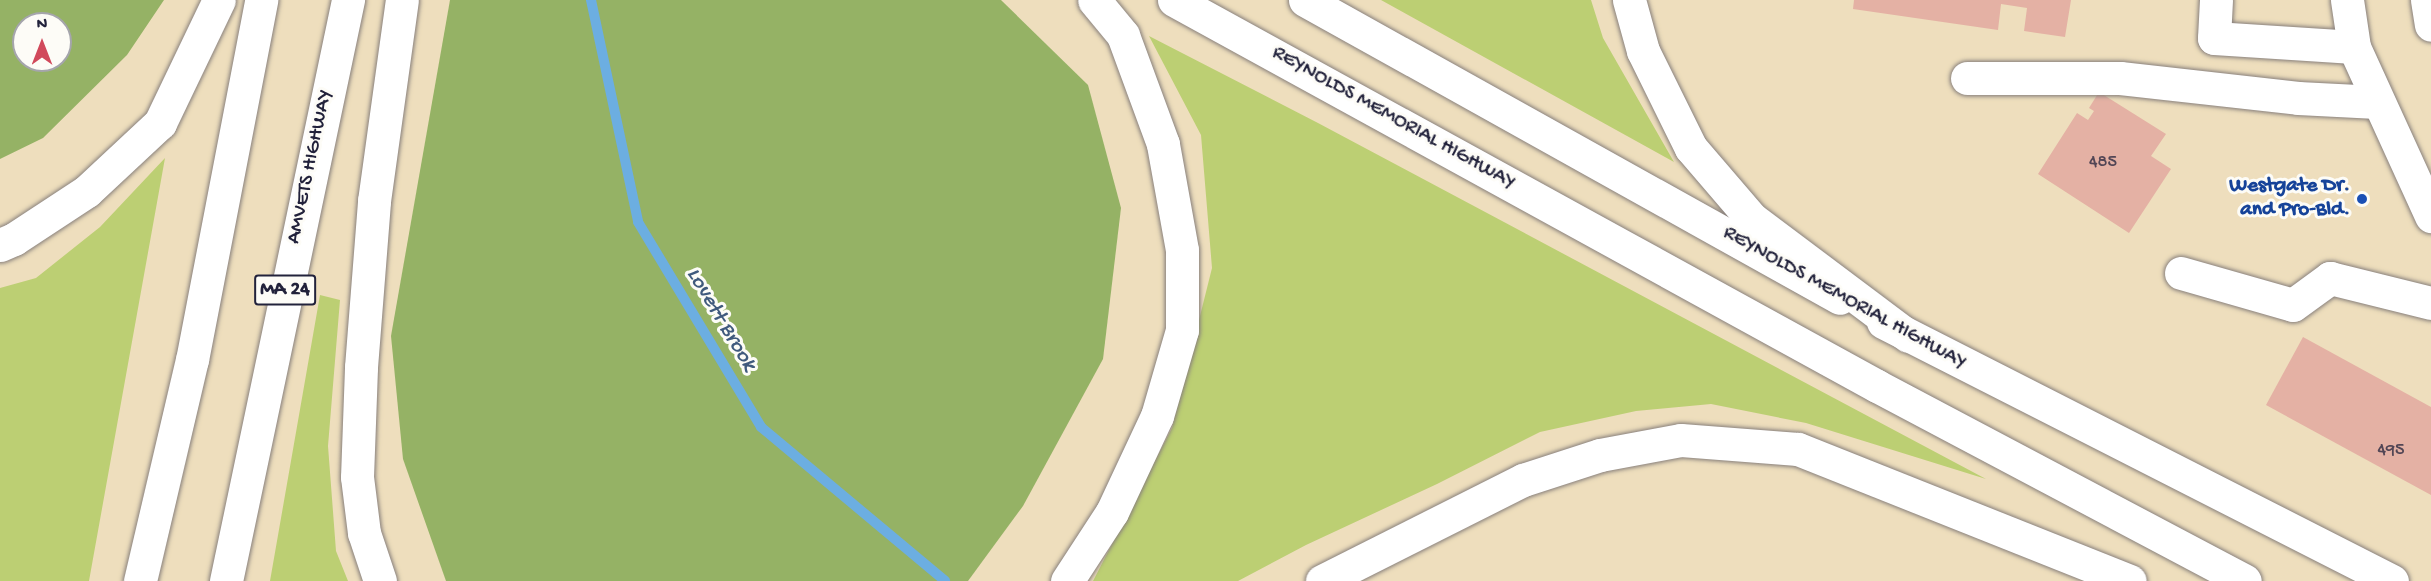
<!DOCTYPE html>
<html>
<head>
<meta charset="utf-8">
<style>
	body { margin:0 }
	#map { position:relative; width:2431px; height:581px; overflow:hidden; background:#eedebd; font-family:"Gochi Hand",sans-serif }
	div>[style] { position:absolute }
	[style*='--x'] { left:calc(var(--x)*1px); top:calc(var(--y)*1px); width:calc(var(--w)*1px); rotate:calc(var(--a)*1deg) }
	.green>* { inset:0; background:#bccf73 }
	.forest>* { inset:0; background:#95b265 }
	.stream>* { height:10px; margin:-5px; padding:0 5px; transform-origin:5px; border-radius:5px; background:#6caee1 }
	.building>* { inset:0; background:#e4b1a4 }
	.roads { filter:drop-shadow(0 0 2px #88807c) drop-shadow(0 0 2px #88807c) }
	.minor>* { height:33px; margin:-16.5px; padding:0 16.5px; transform-origin:16.5px; border-radius:16.5px; background:#fff }
	.major>* { height:33px; margin:-16.5px; padding:0 16.5px; transform-origin:16.5px; border-radius:16.5px; background:#fff }
	.highway>* { height:33px; margin:-16.5px; padding:0 16.5px; transform-origin:16.5px; border-radius:16.5px; background:#fff }
	.dots>* { width:16px; height:16px; translate:-50% -50%; box-sizing:border-box; border:3px solid #fdfcf7; border-radius:50% }
	span { translate:-50% -50%; white-space:nowrap; text-align:center; line-height:1.15; -webkit-text-stroke:6px #fdfcf7; paint-order:stroke }
	.number-label { font-size:18px; color:#524655 }
	.number-label span { -webkit-text-stroke-width:0 }
	.shield-label span { padding:2px 4px; background:#fdfcf7; border:2px solid; border-radius:4px; -webkit-text-stroke-width:0 }
	.shield-label { font-size:20px; color:#22223b; font-weight:700 }
	.street-label { font-size:21px; color:#22223b }
	.transit-label { font-size:21px; color:#164399; font-weight:700 }
	.right { translate:-100% -50%; text-align:right }
	.water-label { font-size:22px; color:#405a7d; font-style:italic }
	.north { position:absolute; left:12px; top:12px; width:60px; height:60px; box-sizing:border-box; background:#fdfcf7; border:2px solid #a5a5ac; border-radius:50%; rotate:0deg; font-size:16px; font-weight:700; line-height:24px; text-align:center; color:#22223b }
	.north::after { content:''; display:block; margin:auto; width:21px; height:27px; background:#d1495b; clip-path:polygon(50% 0,100% 100%,50% 72%,0 100%) }
</style>
</head>
<body>
<div id="map">
	<div class="green">
		<div style="clip-path:polygon(1381px 0,1591px 0,1603px 38px,1674px 162px)"></div>
		<div style="clip-path:polygon(1149px 36px,1318px 123px,1986px 479px,1806px 423px,1711px 404px,1636px 411px,1540px 432px,1437px 484px,1306px 545px,1238px 581px,1093px 581px,1172px 428px,1212px 268px,1201px 135px)"></div>
		<div style="clip-path:polygon(165px 158px,89px 581px,0 581px,0 288px,36px 278px,100px 227px)"></div>
		<div style="clip-path:polygon(320px 295px,340px 300px,328px 446px,336px 551px,348px 581px,270px 581px)"></div>
	</div>
	<div class="forest">
		<div style="clip-path:polygon(evenodd,0 0,164px 0,127px 55px,43px 138px,0 159px,0 0,24px 24px,60px 24px,60px 60px,24px 60px,24px 24px)"></div>
		<div style="clip-path:polygon(450px 0,1001px 0,1088px 85px,1121px 208px,1103px 359px,1023px 506px,968px 581px,446px 581px,403px 459px,391px 336px)"></div>
	</div>
	<div class="stream">
		<div style="--x:591;--y:0;--w:227;--a:78"></div>
		<div style="--x:638;--y:222;--w:239;--a:59"></div>
		<div style="--x:761;--y:427;--w:240;--a:39.9"></div>
	</div>
	<div class="building">
		<div style="clip-path:polygon(1854px 0,2071px 0,2065px 37px,2024px 31px,2027px 8px,2001px 4px,1998px 30px,1853px 9px)"></div>
		<div style="clip-path:polygon(2099px 92px,2166px 134px,2151px 156px,2171px 169px,2129px 233px,2038px 174px,2077px 113px,2088px 120px,2094px 111px,2089px 108px)"></div>
		<div style="clip-path:polygon(2303px 337px,2431px 407px,2431px 495px,2266px 405px)"></div>
	</div>
	<div class="roads">
		<div class="minor">
			<div style="--x:2216;--y:0;--w:38;--a:93"></div>
			<div style="--x:2214;--y:38;--w:140;--a:3.7"></div>
			<div style="--x:2347;--y:0;--w:48;--a:81.5"></div>
			<div style="--x:2354;--y:47;--w:186;--a:65.5"></div>
			<div style="--x:2427;--y:0;--w:25;--a:81"></div>
			<div style="--x:1967;--y:78;--w:153;--a:0"></div>
			<div style="--x:2120;--y:78;--w:179;--a:6.4"></div>
			<div style="--x:2298;--y:98;--w:79;--a:2.9"></div>
			<div style="--x:2181;--y:273;--w:116;--a:15.9"></div>
			<div style="--x:2293;--y:305;--w:46;--a:-36.1"></div>
			<div style="--x:2330;--y:278;--w:104;--a:13.9"></div>
		</div>
		<div class="major">
			<div style="--x:1174;--y:0;--w:802;--a:28.77"></div>
			<div style="--x:1877;--y:386;--w:416;--a:27.9"></div>
			<div style="--x:1305;--y:0;--w:612;--a:29.12"></div>
			<div style="--x:1883;--y:322;--w:571;--a:26.97"></div>
		</div>
		<div class="highway">
			<div style="--x:1629;--y:0;--w:53;--a:74.6"></div>
			<div style="--x:1643;--y:51;--w:108;--a:63.7"></div>
			<div style="--x:1691;--y:148;--w:92;--a:49.4"></div>
			<div style="--x:1751;--y:218;--w:196;--a:36.9"></div>
			<div style="--x:0;--y:245;--w:15;--a:-23"></div>
			<div style="--x:14;--y:239;--w:87;--a:-33.3"></div>
			<div style="--x:87;--y:191;--w:100;--a:-43"></div>
			<div style="--x:160;--y:123;--w:136;--a:-64.4"></div>
			<div style="--x:140;--y:581;--w:227;--a:-76.8"></div>
			<div style="--x:192;--y:360;--w:367;--a:-79.1"></div>
			<div style="--x:226;--y:581;--w:594;--a:-78.14"></div>
			<div style="--x:380;--y:581;--w:51;--a:-108.4"></div>
			<div style="--x:364;--y:533;--w:56;--a:-97.1"></div>
			<div style="--x:357;--y:477;--w:110;--a:-87.9"></div>
			<div style="--x:361;--y:367;--w:167;--a:-85.5"></div>
			<div style="--x:374;--y:201;--w:203;--a:-82.1"></div>
			<div style="--x:1067;--y:581;--w:82;--a:-56.9"></div>
			<div style="--x:1112;--y:512;--w:106;--a:-64.9"></div>
			<div style="--x:1157;--y:416;--w:90;--a:-73.8"></div>
			<div style="--x:1182;--y:330;--w:80;--a:-90"></div>
			<div style="--x:1182;--y:250;--w:108;--a:-100.2"></div>
			<div style="--x:1163;--y:144;--w:116;--a:-110.2"></div>
			<div style="--x:1123;--y:35;--w:45;--a:-129.6"></div>
			<div style="--x:1322;--y:581;--w:225;--a:-26.7"></div>
			<div style="--x:1523;--y:480;--w:81;--a:-18"></div>
			<div style="--x:1600;--y:455;--w:82;--a:-10.5"></div>
			<div style="--x:1681;--y:440;--w:117;--a:4.4"></div>
			<div style="--x:1798;--y:449;--w:357;--a:21.7"></div>
		</div>
	</div>
	<div class="dots">
		<div style="left:2362px;top:199px;background:#1a4fb4"></div>
	</div>
	<div class="number-label">
		<span style="left:2103px;top:163px">485</span>
		<span style="left:2391px;top:451px">495</span>
	</div>
	<div class="shield-label">
		<span style="left:285px;top:290px">MA 24</span>
	</div>
	<div class="street-label">
		<span style="left:1393px;top:119px;rotate:29deg">REYNOLDS MEMORIAL HIGHWAY</span>
		<span style="left:311px;top:167px;rotate:-78deg">AMVETS HIGHWAY</span>
		<span style="left:1844px;top:299px;rotate:29deg">REYNOLDS MEMORIAL HIGHWAY</span>
	</div>
	<div class="transit-label">
		<span class="right" style="left:2350px;top:199px">Westgate Dr.<br>and Pro-Bld.</span>
	</div>
	<div class="water-label">
		<span style="left:720px;top:320px;rotate:59deg">Lovett Brook</span>
	</div>
	<div class="north">N</div>
</div>
</body>
</html>
